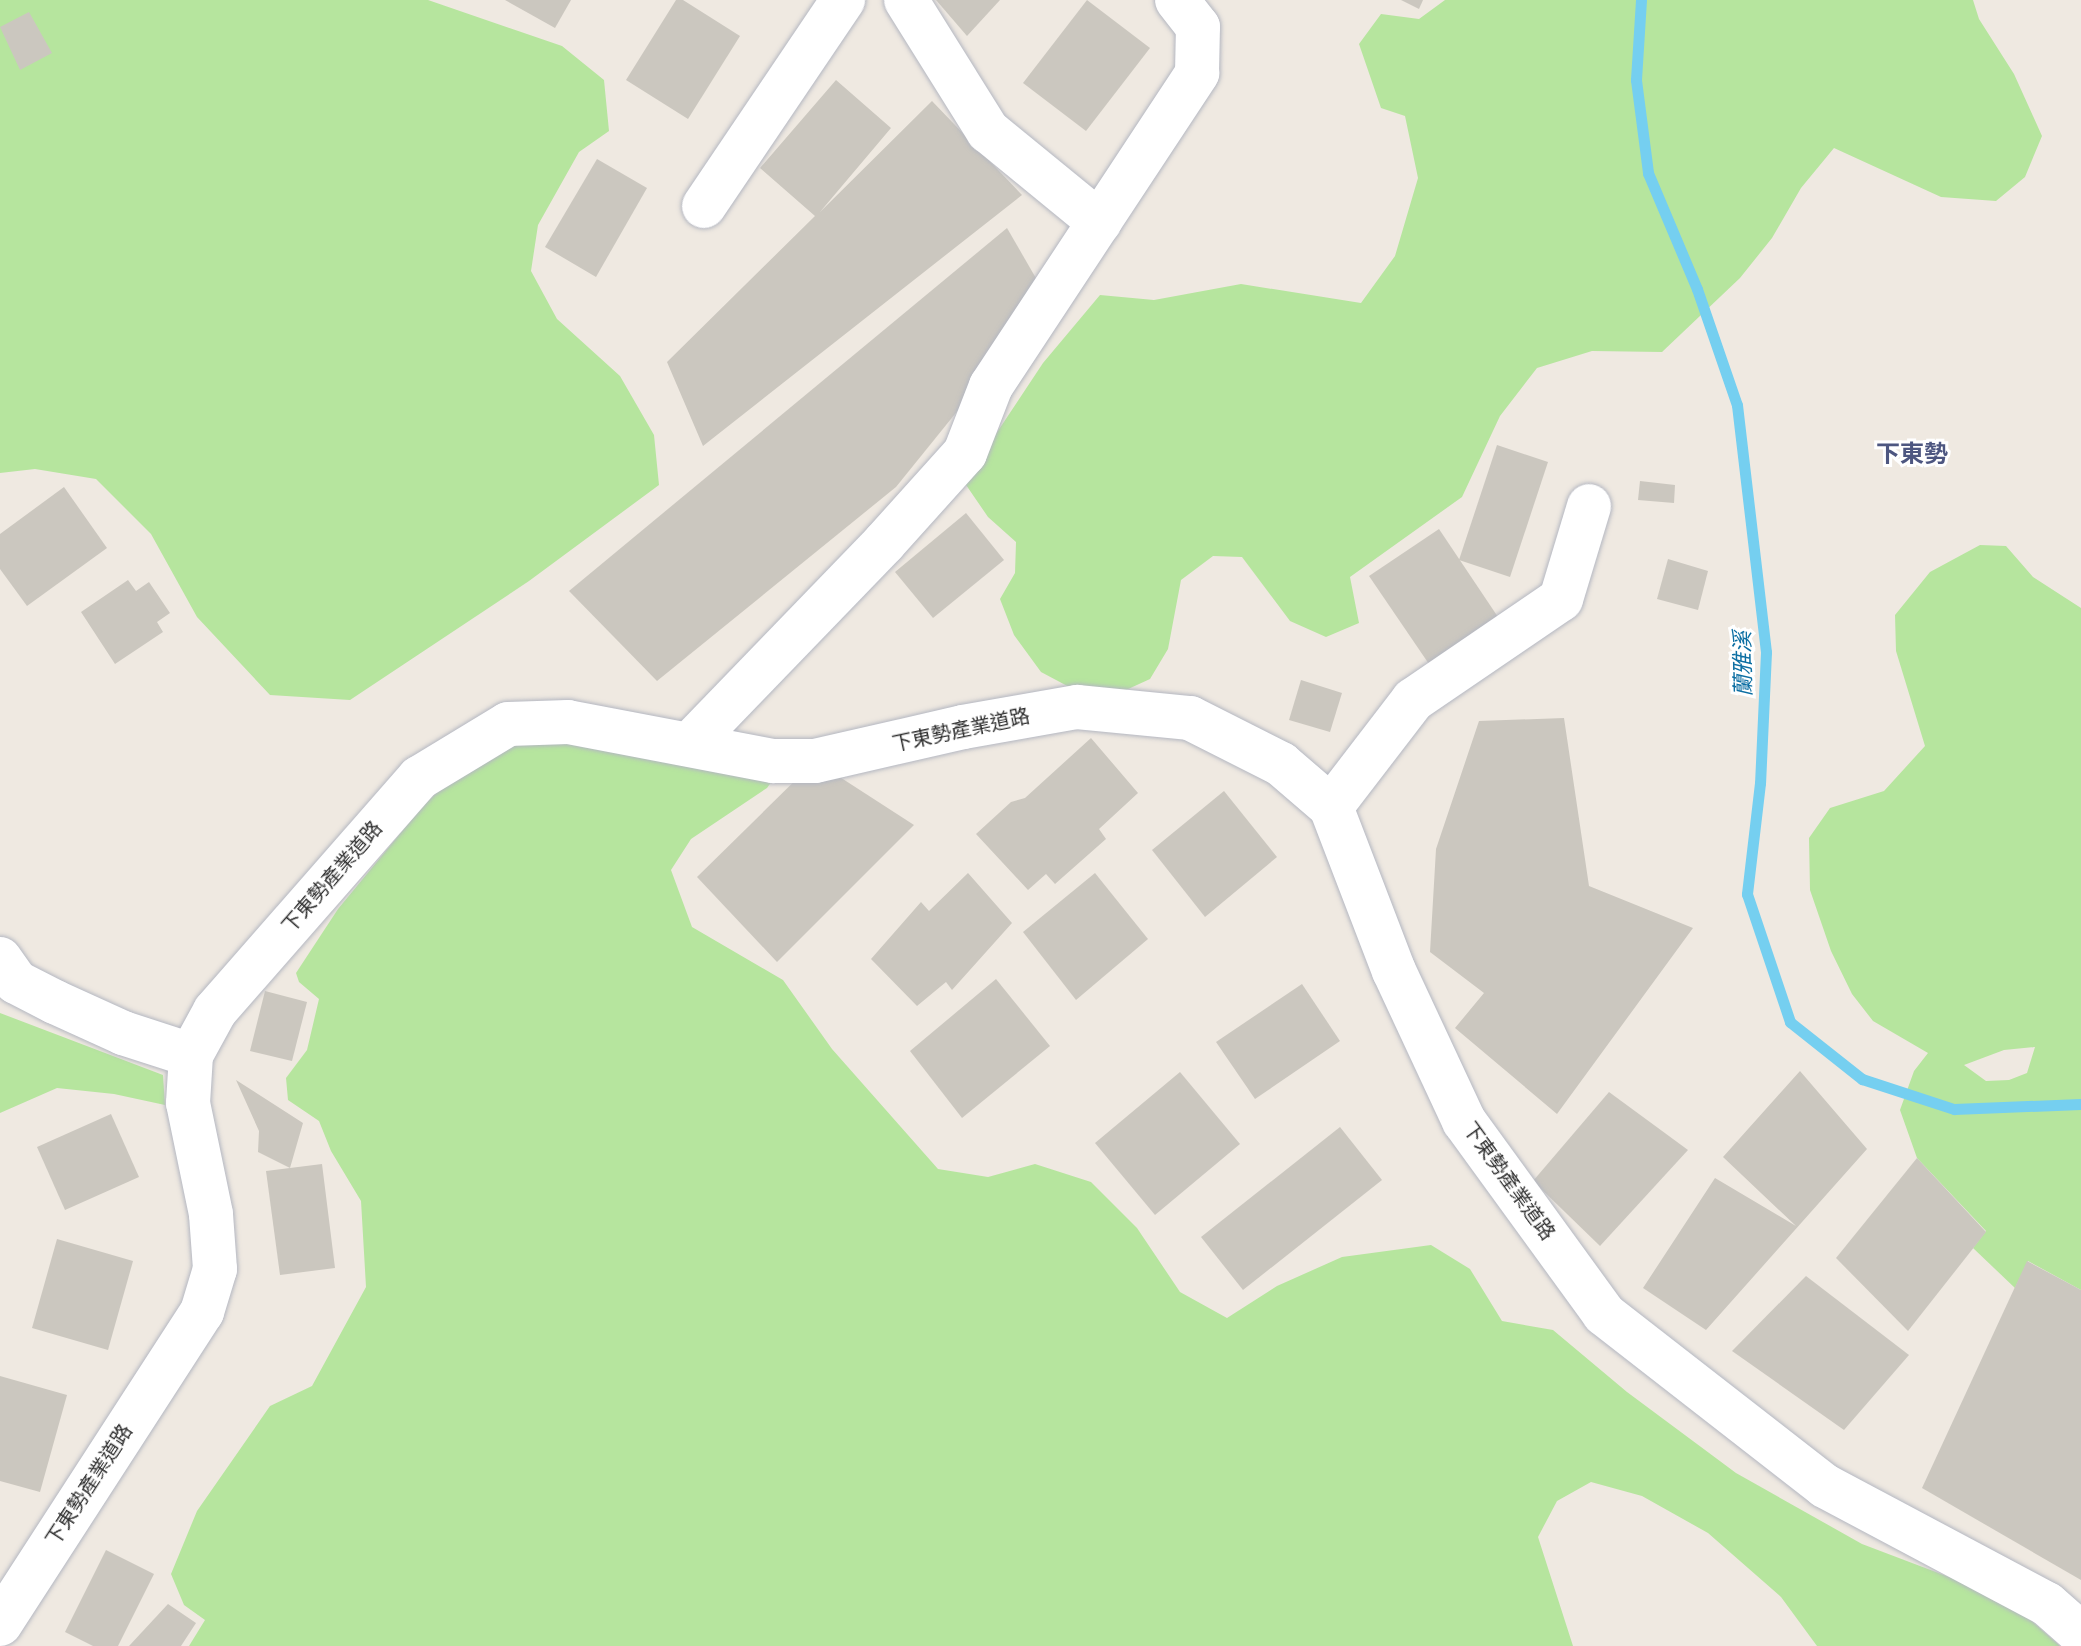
<!DOCTYPE html>
<html>
<head>
<meta charset="utf-8">
<style>
	body { margin:0 }
	#map { position:relative; width:2081px; height:1646px; overflow:hidden; background:#efe9e1; font-family:"Work Sans","Noto Sans TC",sans-serif }
	div>[style] { position:absolute }
	[style*='--x'] { left:calc(var(--x)*1px); top:calc(var(--y)*1px); width:calc(var(--w)*1px); rotate:calc(var(--a)*1deg) }
	.green>* { inset:0; background:#b6e59e }
	.stream>* { height:11px; margin:-5.5px; padding:0 5.5px; transform-origin:5.5px; border-radius:5.5px; background:#75cff0 }
	.building>* { inset:0; background:#cbc7bf }
	.roads { filter:drop-shadow(0 0 2px #b4b7c1) drop-shadow(0 0 2px #b4b7c1) }
	.minor>* { height:44px; margin:-22px; padding:0 22px; transform-origin:22px; border-radius:22px; background:#fff }
	span { translate:-50% -50%; white-space:nowrap; text-align:center; line-height:1.15; -webkit-text-stroke:6px #fff; paint-order:stroke }
	.street-label { font-size:20px; color:#2e2e2e }
	.water-label { font-size:22px; color:#0d6fa3; font-style:italic }
	.quarter-label { font-size:24px; color:#4d5680; font-weight:700 }
</style>
</head>
<body>
<div id="map">
	<div class="green">
		<div style="clip-path:polygon(0 0,428px 0,562px 46px,604px 80px,609px 131px,579px 152px,538px 225px,531px 271px,557px 319px,620px 376px,654px 435px,659px 485px,529px 581px,350px 700px,270px 695px,197px 617px,151px 534px,96px 479px,35px 469px,0 473px)"></div>
		<div style="clip-path:polygon(1445px 0,1973px 0,1979px 19px,2014px 74px,2042px 136px,2025px 177px,1996px 201px,1941px 197px,1834px 148px,1801px 188px,1772px 238px,1740px 278px,1662px 352px,1592px 351px,1537px 368px,1500px 416px,1462px 497px,1350px 577px,1359px 623px,1326px 637px,1290px 621px,1242px 557px,1213px 556px,1181px 580px,1168px 649px,1150px 679px,1126px 690px,1073px 689px,1041px 672px,1014px 635px,1000px 599px,1015px 573px,1016px 542px,988px 517px,964px 482px,1043px 363px,1100px 295px,1154px 300px,1241px 284px,1361px 303px,1395px 256px,1418px 178px,1405px 116px,1381px 108px,1359px 44px,1381px 14px,1419px 19px)"></div>
		<div style="clip-path:polygon(evenodd,1980px 545px,2006px 546px,2033px 577px,2081px 608px,2081px 1290px,2028px 1261px,2015px 1288px,1973px 1248px,1986px 1231px,1917px 1158px,1900px 1110px,1914px 1071px,1928px 1053px,1873px 1021px,1852px 994px,1831px 951px,1810px 890px,1809px 838px,1830px 808px,1884px 791px,1925px 746px,1896px 651px,1895px 615px,1930px 572px,1980px 545px,2035px 1047px,2027px 1073px,2009px 1080px,1986px 1081px,1964px 1065px,2004px 1050px,2035px 1047px)"></div>
		<div style="clip-path:polygon(520px 737px,777px 774px,767px 788px,691px 839px,671px 870px,692px 927px,783px 980px,832px 1049px,938px 1169px,988px 1177px,1035px 1164px,1091px 1182px,1137px 1228px,1180px 1292px,1227px 1318px,1277px 1286px,1342px 1257px,1431px 1245px,1470px 1269px,1502px 1321px,1553px 1330px,1627px 1392px,1736px 1473px,1862px 1544px,2007px 1599px,2060px 1646px,1817px 1646px,1781px 1597px,1708px 1533px,1642px 1496px,1591px 1482px,1557px 1501px,1538px 1537px,1573px 1646px,189px 1646px,205px 1620px,184px 1605px,171px 1574px,197px 1511px,270px 1406px,312px 1386px,366px 1287px,361px 1201px,331px 1151px,319px 1121px,288px 1100px,286px 1078px,307px 1050px,319px 999px,299px 982px,296px 973px,338px 909px,422px 807px,474px 757px)"></div>
		<div style="clip-path:polygon(0 1013px,163px 1075px,165px 1105px,114px 1094px,57px 1088px,0 1113px)"></div>
	</div>
	<div class="stream">
		<div style="--x:1641;--y:0;--w:80;--a:93.6"></div>
		<div style="--x:1636;--y:80;--w:94;--a:82.6"></div>
		<div style="--x:1648;--y:173;--w:126;--a:67.1"></div>
		<div style="--x:1697;--y:289;--w:123;--a:71"></div>
		<div style="--x:1737;--y:405;--w:249;--a:83.3"></div>
		<div style="--x:1766;--y:652;--w:131;--a:92.6"></div>
		<div style="--x:1760;--y:783;--w:112;--a:96.7"></div>
		<div style="--x:1747;--y:894;--w:135;--a:71.4"></div>
		<div style="--x:1790;--y:1022;--w:92;--a:38.4"></div>
		<div style="--x:1862;--y:1079;--w:97;--a:18.1"></div>
		<div style="--x:1954;--y:1109;--w:127;--a:-2.3"></div>
	</div>
	<div class="building">
		<div style="clip-path:polygon(505px 0,571px 0,555px 28px)"></div>
		<div style="clip-path:polygon(676px 0,683px 0,740px 36px,688px 119px,626px 80px)"></div>
		<div style="clip-path:polygon(936px 0,1000px 0,967px 36px)"></div>
		<div style="clip-path:polygon(1087px 0,1150px 48px,1086px 131px,1023px 83px)"></div>
		<div style="clip-path:polygon(1401px 0,1423px 0,1419px 9px)"></div>
		<div style="clip-path:polygon(29px 12px,52px 53px,20px 70px,0 27px)"></div>
		<div style="clip-path:polygon(836px 80px,891px 128px,820px 212px,932px 101px,1022px 195px,703px 446px,667px 362px,815px 216px,760px 168px)"></div>
		<div style="clip-path:polygon(597px 159px,647px 188px,596px 277px,545px 247px)"></div>
		<div style="clip-path:polygon(1007px 228px,1048px 299px,896px 487px,657px 681px,569px 591px)"></div>
		<div style="clip-path:polygon(1497px 445px,1548px 462px,1510px 577px,1459px 560px)"></div>
		<div style="clip-path:polygon(1640px 481px,1675px 485px,1674px 503px,1638px 500px)"></div>
		<div style="clip-path:polygon(64px 487px,107px 548px,27px 606px,0 569px,0 534px)"></div>
		<div style="clip-path:polygon(966px 513px,1004px 560px,933px 618px,895px 572px)"></div>
		<div style="clip-path:polygon(1439px 529px,1500px 620px,1431px 667px,1369px 576px)"></div>
		<div style="clip-path:polygon(1668px 559px,1708px 571px,1698px 610px,1657px 599px)"></div>
		<div style="clip-path:polygon(128px 580px,136px 591px,149px 582px,170px 613px,157px 622px,163px 632px,115px 664px,81px 612px)"></div>
		<div style="clip-path:polygon(1301px 680px,1342px 693px,1330px 732px,1289px 720px)"></div>
		<div style="clip-path:polygon(1564px 718px,1589px 886px,1693px 928px,1557px 1114px,1455px 1028px,1484px 993px,1430px 952px,1436px 849px,1479px 721px)"></div>
		<div style="clip-path:polygon(1091px 738px,1138px 793px,1099px 829px,1106px 839px,1055px 884px,1046px 874px,1028px 890px,976px 834px,1011px 802px,1025px 798px)"></div>
		<div style="clip-path:polygon(815px 761px,914px 825px,777px 962px,697px 877px)"></div>
		<div style="clip-path:polygon(1224px 791px,1277px 857px,1205px 917px,1152px 850px)"></div>
		<div style="clip-path:polygon(968px 873px,1012px 923px,952px 990px,946px 982px,917px 1006px,871px 959px,921px 902px,929px 911px)"></div>
		<div style="clip-path:polygon(1095px 873px,1148px 939px,1076px 1000px,1023px 932px)"></div>
		<div style="clip-path:polygon(996px 979px,1050px 1046px,962px 1118px,910px 1051px)"></div>
		<div style="clip-path:polygon(1302px 984px,1340px 1041px,1255px 1099px,1216px 1042px)"></div>
		<div style="clip-path:polygon(265px 991px,307px 1002px,292px 1061px,250px 1051px)"></div>
		<div style="clip-path:polygon(1800px 1071px,1867px 1149px,1706px 1330px,1643px 1288px,1715px 1178px,1796px 1226px,1723px 1157px)"></div>
		<div style="clip-path:polygon(1180px 1072px,1240px 1144px,1155px 1215px,1095px 1143px)"></div>
		<div style="clip-path:polygon(236px 1080px,303px 1123px,290px 1168px,258px 1152px,259px 1131px)"></div>
		<div style="clip-path:polygon(1609px 1092px,1688px 1150px,1600px 1246px,1533px 1181px)"></div>
		<div style="clip-path:polygon(111px 1114px,139px 1177px,65px 1210px,37px 1147px)"></div>
		<div style="clip-path:polygon(1340px 1127px,1382px 1180px,1243px 1290px,1201px 1237px)"></div>
		<div style="clip-path:polygon(1917px 1158px,1986px 1232px,1908px 1331px,1836px 1258px)"></div>
		<div style="clip-path:polygon(322px 1164px,335px 1268px,280px 1275px,266px 1171px)"></div>
		<div style="clip-path:polygon(57px 1239px,133px 1261px,108px 1350px,32px 1328px)"></div>
		<div style="clip-path:polygon(2027px 1261px,2081px 1290px,2081px 1580px,1922px 1488px)"></div>
		<div style="clip-path:polygon(1806px 1276px,1909px 1355px,1844px 1430px,1732px 1351px)"></div>
		<div style="clip-path:polygon(0 1376px,67px 1395px,40px 1492px,0 1481px)"></div>
		<div style="clip-path:polygon(106px 1550px,154px 1574px,118px 1646px,93px 1646px,65px 1632px)"></div>
		<div style="clip-path:polygon(168px 1604px,196px 1623px,181px 1646px,129px 1646px)"></div>
	</div>
	<div class="roads">
		<div class="minor">
			<div style="--x:906;--y:0;--w:155;--a:58"></div>
			<div style="--x:988;--y:131;--w:144;--a:39.3"></div>
			<div style="--x:704;--y:206;--w:249;--a:-56"></div>
			<div style="--x:690;--y:744;--w:279;--a:-46"></div>
			<div style="--x:884;--y:543;--w:121;--a:-48"></div>
			<div style="--x:965;--y:453;--w:72;--a:-68.8"></div>
			<div style="--x:991;--y:386;--w:375;--a:-56.6"></div>
			<div style="--x:1197;--y:73;--w:46;--a:-88.8"></div>
			<div style="--x:1198;--y:27;--w:34;--a:-128"></div>
			<div style="--x:1331;--y:807;--w:135;--a:-52.5"></div>
			<div style="--x:1413;--y:700;--w:179;--a:-34.3"></div>
			<div style="--x:1561;--y:599;--w:97;--a:-73.2"></div>
			<div style="--x:0;--y:959;--w:28;--a:55"></div>
			<div style="--x:16;--y:982;--w:44;--a:27.1"></div>
			<div style="--x:55;--y:1002;--w:75;--a:24.5"></div>
			<div style="--x:123;--y:1033;--w:71;--a:17.9"></div>
			<div style="--x:0;--y:1624;--w:372;--a:-57.1"></div>
			<div style="--x:202;--y:1312;--w:45;--a:-73.2"></div>
			<div style="--x:215;--y:1269;--w:55;--a:-94.2"></div>
			<div style="--x:211;--y:1214;--w:113;--a:-101.7"></div>
			<div style="--x:188;--y:1103;--w:48;--a:-86.4"></div>
			<div style="--x:191;--y:1055;--w:50;--a:-61.4"></div>
			<div style="--x:215;--y:1011;--w:310;--a:-48.8"></div>
			<div style="--x:419;--y:778;--w:104;--a:-31.2"></div>
			<div style="--x:508;--y:724;--w:60;--a:-1.9"></div>
			<div style="--x:568;--y:722;--w:209;--a:10.8"></div>
			<div style="--x:773;--y:761;--w:42;--a:0"></div>
			<div style="--x:815;--y:761;--w:152;--a:-12.9"></div>
			<div style="--x:963;--y:727;--w:116;--a:-10"></div>
			<div style="--x:1077;--y:707;--w:114;--a:5.6"></div>
			<div style="--x:1190;--y:718;--w:102;--a:26.8"></div>
			<div style="--x:1281;--y:764;--w:66;--a:40.7"></div>
			<div style="--x:1331;--y:807;--w:176;--a:69"></div>
			<div style="--x:1394;--y:971;--w:166;--a:65"></div>
			<div style="--x:1464;--y:1121;--w:238;--a:54"></div>
			<div style="--x:1604;--y:1314;--w:280;--a:37.9"></div>
			<div style="--x:1825;--y:1486;--w:251;--a:28"></div>
			<div style="--x:2047;--y:1604;--w:45;--a:41.4"></div>
		</div>
	</div>
	<div class="street-label">
		<span style="left:961px;top:730px;rotate:-12deg">下東勢產業道路</span>
		<span style="left:332px;top:877px;rotate:-49deg">下東勢產業道路</span>
		<span style="left:1509px;top:1181px;rotate:54deg">下東勢產業道路</span>
		<span style="left:89px;top:1485px;rotate:-57deg">下東勢產業道路</span>
	</div>
	<div class="water-label">
		<span style="left:1743px;top:664px;rotate:-91deg">蘭雅溪</span>
	</div>
	<div class="quarter-label">
		<span style="left:1912px;top:455px">下東勢</span>
	</div>
</div>
</body>
</html>
